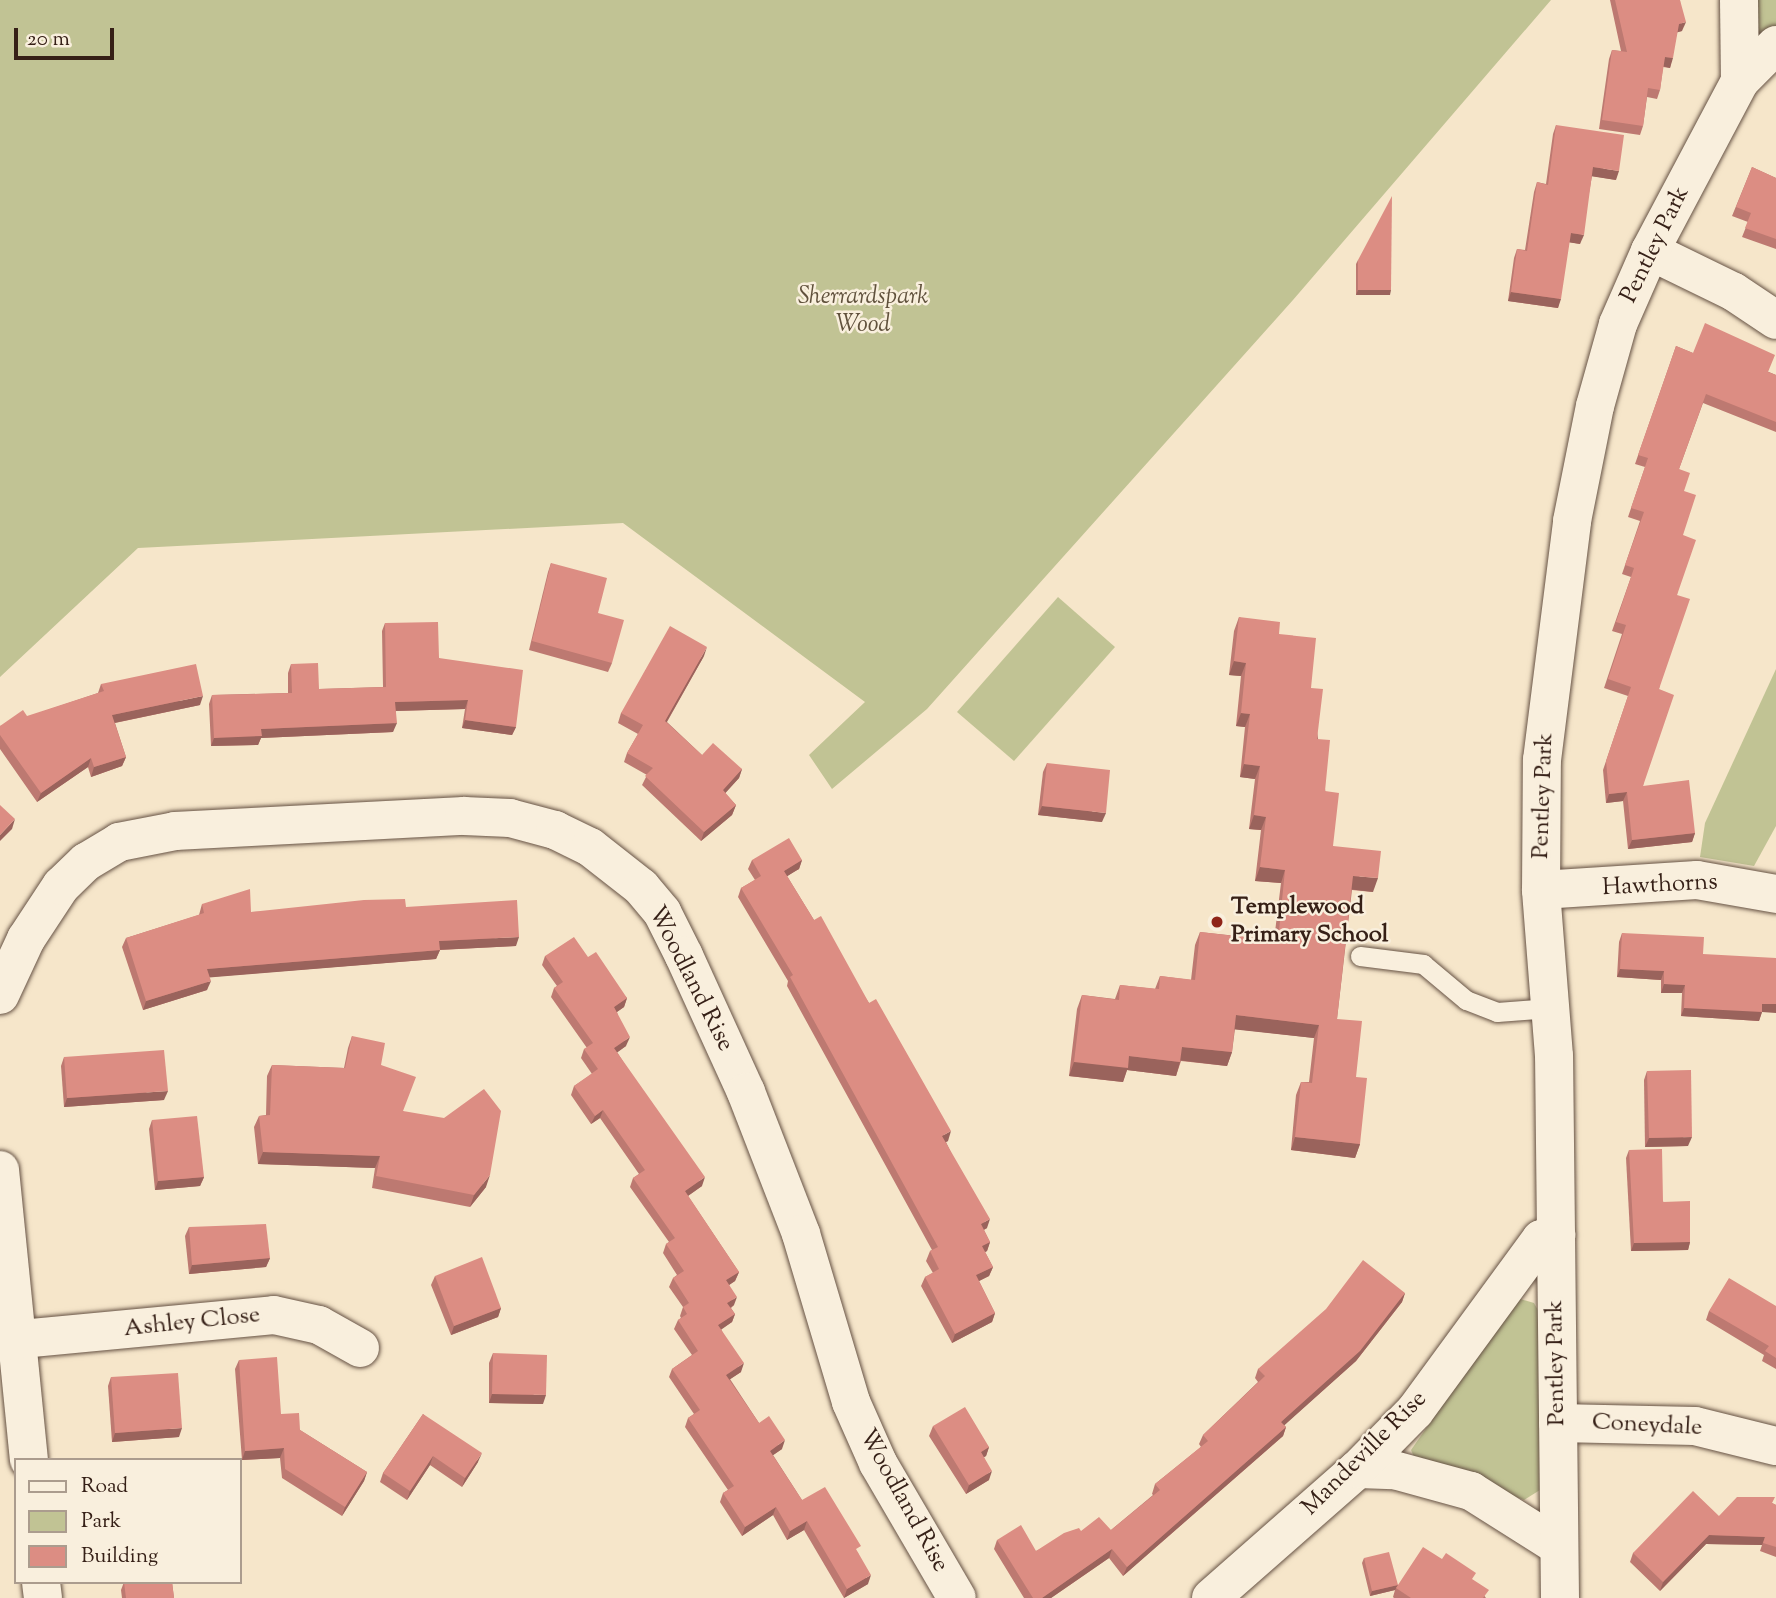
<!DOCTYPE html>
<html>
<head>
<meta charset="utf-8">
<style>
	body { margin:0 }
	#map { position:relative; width:1776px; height:1598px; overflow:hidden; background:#f6e6ca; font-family:"Sorts Mill Goudy",serif }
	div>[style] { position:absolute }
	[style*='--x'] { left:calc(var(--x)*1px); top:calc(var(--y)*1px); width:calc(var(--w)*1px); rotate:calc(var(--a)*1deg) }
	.green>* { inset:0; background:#c1c394 }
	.roads { filter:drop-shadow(0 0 2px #665244) drop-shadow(0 0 2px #665244) }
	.lane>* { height:19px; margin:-9.5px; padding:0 9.5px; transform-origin:9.5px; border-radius:9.5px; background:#f9efdd }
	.street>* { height:38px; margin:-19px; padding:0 19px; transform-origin:19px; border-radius:19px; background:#f9efdd }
	.wall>* { inset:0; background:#bd7971 }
	.shaded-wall>* { inset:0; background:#9a635c }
	.building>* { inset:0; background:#dc8d83 }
	.dots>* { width:19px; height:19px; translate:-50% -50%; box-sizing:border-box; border:4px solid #f9efdd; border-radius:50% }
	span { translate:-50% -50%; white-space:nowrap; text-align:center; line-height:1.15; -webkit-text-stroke:5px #f9efdd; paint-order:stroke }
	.street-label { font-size:24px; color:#362017 }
	.park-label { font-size:24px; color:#60513c; font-style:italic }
	.poi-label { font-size:24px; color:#362017; font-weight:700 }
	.left { translate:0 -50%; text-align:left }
	.legend { position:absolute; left:14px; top:1458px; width:228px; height:126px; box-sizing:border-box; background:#f9efdd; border:2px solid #ab9c8e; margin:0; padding:9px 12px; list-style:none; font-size:21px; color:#362017 }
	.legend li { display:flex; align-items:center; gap:14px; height:35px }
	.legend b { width:35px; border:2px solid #ab9c8e }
	.scale { position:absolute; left:14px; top:28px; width:100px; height:32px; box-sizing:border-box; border:4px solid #362017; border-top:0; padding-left:9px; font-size:21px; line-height:24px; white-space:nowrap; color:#362017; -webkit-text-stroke:5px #f9efdd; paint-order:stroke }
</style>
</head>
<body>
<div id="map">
	<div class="green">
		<div style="clip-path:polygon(0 0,1551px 0,1293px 300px,927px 709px,832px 789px,809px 755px,865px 702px,623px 523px,138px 548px,0 677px)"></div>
		<div style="clip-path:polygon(1750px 0,1776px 0,1776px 26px,1763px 37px,1757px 36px)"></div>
		<div style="clip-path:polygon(1058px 597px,1115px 647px,1014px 761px,957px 712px)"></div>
		<div style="clip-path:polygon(1776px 669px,1776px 826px,1754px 866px,1700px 857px,1705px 823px)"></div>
		<div style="clip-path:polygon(1517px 1298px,1534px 1303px,1540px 1314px,1540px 1490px,1524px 1500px,1414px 1457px,1411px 1450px)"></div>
	</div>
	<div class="roads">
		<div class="lane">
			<div style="--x:1360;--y:956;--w:64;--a:7.2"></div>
			<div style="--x:1423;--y:964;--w:56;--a:39.9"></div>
			<div style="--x:1466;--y:1000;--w:33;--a:21"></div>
			<div style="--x:1497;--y:1012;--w:53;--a:-4.3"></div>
		</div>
		<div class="street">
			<div style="--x:1739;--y:0;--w:81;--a:89.3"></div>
			<div style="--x:1650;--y:251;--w:93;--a:26"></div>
			<div style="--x:1734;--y:292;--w:50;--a:33.7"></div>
			<div style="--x:1541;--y:890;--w:156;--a:-3.7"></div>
			<div style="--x:1697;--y:880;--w:80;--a:10"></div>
			<div style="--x:0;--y:995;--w:62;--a:-65.1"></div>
			<div style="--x:26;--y:939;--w:64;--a:-56.6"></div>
			<div style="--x:61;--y:886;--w:35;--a:-44"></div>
			<div style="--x:86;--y:862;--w:39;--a:-31"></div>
			<div style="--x:119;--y:842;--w:57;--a:-11.1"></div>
			<div style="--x:175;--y:831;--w:289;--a:-3"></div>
			<div style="--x:464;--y:816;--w:46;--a:2.5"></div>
			<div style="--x:510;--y:818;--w:47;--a:14.9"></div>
			<div style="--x:555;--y:830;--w:39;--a:26"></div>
			<div style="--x:590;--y:847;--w:65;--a:38.1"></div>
			<div style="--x:641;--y:887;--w:33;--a:50"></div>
			<div style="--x:662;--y:912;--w:49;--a:63.4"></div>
			<div style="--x:684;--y:956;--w:149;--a:65.5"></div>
			<div style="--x:746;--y:1092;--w:152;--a:68.8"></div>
			<div style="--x:801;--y:1234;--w:175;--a:73.4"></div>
			<div style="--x:851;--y:1402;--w:67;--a:66.1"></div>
			<div style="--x:878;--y:1463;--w:156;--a:59.7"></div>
			<div style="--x:0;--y:1170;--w:291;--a:84.3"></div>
			<div style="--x:0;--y:1341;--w:275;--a:-5.4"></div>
			<div style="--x:274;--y:1315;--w:46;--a:12.5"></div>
			<div style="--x:319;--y:1325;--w:47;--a:29.3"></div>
			<div style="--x:1558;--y:1423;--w:137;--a:1.3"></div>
			<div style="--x:1695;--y:1426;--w:83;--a:13.9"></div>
			<div style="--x:1358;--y:1469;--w:36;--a:2"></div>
			<div style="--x:1394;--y:1470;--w:80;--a:15.3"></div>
			<div style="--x:1471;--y:1491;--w:103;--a:32.3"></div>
			<div style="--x:41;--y:1582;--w:16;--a:83"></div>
			<div style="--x:1211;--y:1598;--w:196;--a:-41.3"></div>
			<div style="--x:1358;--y:1469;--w:81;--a:-45.5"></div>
			<div style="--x:1415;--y:1411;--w:213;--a:-53.8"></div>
			<div style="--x:1541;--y:1239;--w:16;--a:-15"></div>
			<div style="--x:1560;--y:1598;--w:542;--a:-90.63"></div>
			<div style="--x:1554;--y:1056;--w:167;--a:-94.5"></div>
			<div style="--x:1541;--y:890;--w:130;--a:-89.6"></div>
			<div style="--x:1542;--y:760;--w:241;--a:-82.8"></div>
			<div style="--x:1572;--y:521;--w:117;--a:-78.7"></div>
			<div style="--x:1595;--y:406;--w:85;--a:-74.3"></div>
			<div style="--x:1618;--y:324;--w:80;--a:-66.3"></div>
			<div style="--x:1650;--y:251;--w:192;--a:-62.1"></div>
			<div style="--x:1740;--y:81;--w:51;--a:-45"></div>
		</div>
	</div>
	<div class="wall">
		<div style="clip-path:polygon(1610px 0,1680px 0,1682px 31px,1677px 32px,1670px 68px,1663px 67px,1660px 90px,1657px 99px,1647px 97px,1643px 126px,1640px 135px,1599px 129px,1609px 59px,1612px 50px,1621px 51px)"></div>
		<div style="clip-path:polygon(1556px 125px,1616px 180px,1592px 176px,1580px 244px,1569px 242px,1558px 308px,1508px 301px,1514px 258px,1517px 249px,1525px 250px,1534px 192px,1537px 182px,1546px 184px,1553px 134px)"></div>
		<div style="clip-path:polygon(1752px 167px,1776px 178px,1776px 249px,1742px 237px,1748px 222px,1732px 216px)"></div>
		<div style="clip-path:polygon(1358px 260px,1390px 295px,1356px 295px,1356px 264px)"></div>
		<div style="clip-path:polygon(1676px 346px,1693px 353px,1769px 372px,1776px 375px,1776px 432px,1703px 403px,1679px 469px,1684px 491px,1683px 535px,1677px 595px,1659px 689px,1643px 786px,1695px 833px,1692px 842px,1628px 849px,1623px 801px,1606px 803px,1603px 770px,1628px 696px,1604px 688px,1622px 634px,1612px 631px,1631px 577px,1622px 574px,1640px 521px,1628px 517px,1645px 467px,1635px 464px)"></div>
		<div style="clip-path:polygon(551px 563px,598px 613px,612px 663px,608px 672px,529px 650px,548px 572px)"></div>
		<div style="clip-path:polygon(1239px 617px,1279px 634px,1311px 688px,1333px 846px,1373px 892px,1352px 890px,1337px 1019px,1356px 1077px,1360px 1144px,1355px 1158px,1291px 1150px,1296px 1095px,1301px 1082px,1309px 1082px,1314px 1038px,1235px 1029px,1232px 1052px,1227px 1066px,1181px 1061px,1176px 1076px,1127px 1070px,1123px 1082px,1069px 1076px,1077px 1009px,1082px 995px,1115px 999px,1120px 985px,1155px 989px,1160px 976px,1191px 980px,1195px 945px,1200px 932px,1274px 940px,1281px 883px,1255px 881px,1261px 830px,1249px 829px,1255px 779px,1240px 777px,1245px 727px,1236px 726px,1241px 676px,1229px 675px,1234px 631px)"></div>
		<div style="clip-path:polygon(385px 623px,439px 658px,516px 727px,512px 735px,462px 728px,465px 709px,396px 711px,393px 732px,261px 738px,258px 745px,211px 746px,209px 704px,212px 695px,288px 693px,288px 673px,291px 664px,319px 689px,383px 687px,382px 631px)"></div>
		<div style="clip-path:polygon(704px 656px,667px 722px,702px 755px,742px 769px,739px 778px,725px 793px,736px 805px,732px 815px,701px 841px,642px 785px,647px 775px,624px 762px,627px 753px,638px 734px,618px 723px,621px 713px)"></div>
		<div style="clip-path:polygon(101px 684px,200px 705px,115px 723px,126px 757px,122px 766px,91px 777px,88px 767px,37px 802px,0 749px,0 726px,98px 693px)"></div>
		<div style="clip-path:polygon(1047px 763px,1102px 822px,1038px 815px,1043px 772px)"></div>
		<div style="clip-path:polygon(752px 860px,802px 860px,799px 869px,787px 876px,814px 920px,869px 1003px,948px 1141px,946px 1142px,987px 1228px,984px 1230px,990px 1242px,987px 1251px,985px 1252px,993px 1267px,989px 1276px,979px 1281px,995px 1313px,992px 1322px,952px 1343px,921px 1286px,925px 1277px,933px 1273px,926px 1261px,930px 1251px,932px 1250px,787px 986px,788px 981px,738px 897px,741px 888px,755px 880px,748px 869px)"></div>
		<div style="clip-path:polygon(202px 904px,251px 912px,406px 907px,516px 946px,440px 950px,436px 959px,209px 977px,207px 990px,143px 1010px,122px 947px,126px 938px,199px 915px)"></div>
		<div style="clip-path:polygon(1622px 933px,1703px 954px,1762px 1012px,1759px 1021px,1681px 1016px,1682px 993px,1661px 993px,1661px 980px,1617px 977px,1619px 942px)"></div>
		<div style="clip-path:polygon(545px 956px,588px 957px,627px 998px,624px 1007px,617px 1012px,626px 1046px,617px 1052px,702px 1186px,688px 1196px,739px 1272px,735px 1281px,729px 1285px,734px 1305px,731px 1308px,735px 1314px,732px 1322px,721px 1329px,741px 1372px,730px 1379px,759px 1423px,782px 1449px,773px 1455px,802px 1500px,858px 1553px,868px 1584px,844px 1598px,804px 1530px,787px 1540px,773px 1515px,742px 1536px,720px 1502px,723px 1493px,728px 1490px,685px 1427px,688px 1418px,694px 1414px,669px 1377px,672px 1369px,692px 1355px,674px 1329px,678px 1320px,681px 1318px,680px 1316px,683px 1307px,669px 1287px,673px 1278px,677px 1275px,663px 1253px,666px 1244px,669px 1242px,630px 1187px,633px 1178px,639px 1174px,600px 1118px,591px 1124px,571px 1095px,574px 1086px,592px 1074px,581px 1058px,584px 1049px,587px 1048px,551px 997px,554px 988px,557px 986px,542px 965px)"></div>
		<div style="clip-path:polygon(352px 1036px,381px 1065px,403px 1111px,486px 1187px,470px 1207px,372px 1188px,375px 1168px,258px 1164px,254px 1127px,259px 1116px,266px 1115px,267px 1076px,272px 1065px,344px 1068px,348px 1048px)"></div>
		<div style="clip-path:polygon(64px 1057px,164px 1100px,64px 1107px,61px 1066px)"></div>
		<div style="clip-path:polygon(1647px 1071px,1688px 1146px,1645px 1147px,1644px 1080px)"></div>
		<div style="clip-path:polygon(152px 1120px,204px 1177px,200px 1186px,155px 1190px,149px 1129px)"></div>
		<div style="clip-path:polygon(1629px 1150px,1690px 1242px,1688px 1250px,1631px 1251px,1626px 1158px)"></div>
		<div style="clip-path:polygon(189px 1227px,270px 1258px,266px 1267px,189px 1274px,185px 1236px)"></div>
		<div style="clip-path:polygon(435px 1276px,501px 1308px,498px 1317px,451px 1335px,431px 1285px)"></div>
		<div style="clip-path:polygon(1405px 1293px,1402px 1302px,1356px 1361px,1284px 1425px,1286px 1427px,1283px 1436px,1123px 1576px,1109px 1558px,1051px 1598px,1024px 1598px,994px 1549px,997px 1540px,1036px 1551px,1081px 1531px,1111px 1530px,1153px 1495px,1152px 1494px,1155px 1484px,1201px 1447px,1199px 1444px,1203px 1435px,1258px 1382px,1255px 1378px,1258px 1369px)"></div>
		<div style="clip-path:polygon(1776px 1306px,1776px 1369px,1762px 1361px,1764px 1355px,1706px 1320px,1709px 1311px)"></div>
		<div style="clip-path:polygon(493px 1353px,543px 1404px,489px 1403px,489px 1363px)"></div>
		<div style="clip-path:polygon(239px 1360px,281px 1414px,300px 1430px,367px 1472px,364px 1481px,342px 1516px,282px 1478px,280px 1458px,242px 1460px,235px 1369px)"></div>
		<div style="clip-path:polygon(111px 1377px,179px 1437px,112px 1442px,108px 1386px)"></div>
		<div style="clip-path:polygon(423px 1414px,478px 1462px,462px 1487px,430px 1465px,407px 1500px,380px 1482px,383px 1473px)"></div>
		<div style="clip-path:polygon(933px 1426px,989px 1447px,986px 1456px,984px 1457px,989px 1480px,966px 1494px,929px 1436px)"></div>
		<div style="clip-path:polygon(1772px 1503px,1776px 1505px,1776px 1557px,1760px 1551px,1762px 1545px,1706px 1544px,1660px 1591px,1630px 1562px,1633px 1553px,1719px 1516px)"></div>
		<div style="clip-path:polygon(1364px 1558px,1398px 1585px,1473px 1580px,1486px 1598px,1394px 1598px,1393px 1597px,1395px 1590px,1370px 1596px,1362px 1563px)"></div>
		<div style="clip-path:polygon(124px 1582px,172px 1582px,174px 1598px,122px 1598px,121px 1590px)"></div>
	</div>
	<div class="shaded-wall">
		<div style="clip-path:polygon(1686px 22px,1682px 31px,1675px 33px,1679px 24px)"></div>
		<div style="clip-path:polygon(1665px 57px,1673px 58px,1670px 68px,1662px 66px)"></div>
		<div style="clip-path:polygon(1593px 167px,1619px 171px,1616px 180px,1590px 176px)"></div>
		<div style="clip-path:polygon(1571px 233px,1584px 235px,1580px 244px,1567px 242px)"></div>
		<div style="clip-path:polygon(1358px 290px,1391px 290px,1390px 295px,1356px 295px)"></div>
		<div style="clip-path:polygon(1511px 292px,1561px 299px,1558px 308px,1508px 301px)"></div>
		<div style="clip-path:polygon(707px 647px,704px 656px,662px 730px,665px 721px)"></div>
		<div style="clip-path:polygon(1234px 661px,1246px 663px,1241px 676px,1229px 675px)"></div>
		<div style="clip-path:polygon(203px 696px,200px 705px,109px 724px,112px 715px)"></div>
		<div style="clip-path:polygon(468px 700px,465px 709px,392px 711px,395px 702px)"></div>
		<div style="clip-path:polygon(1241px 713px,1250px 714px,1245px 727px,1236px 726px)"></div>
		<div style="clip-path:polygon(465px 720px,516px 727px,512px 735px,462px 728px)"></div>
		<div style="clip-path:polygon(397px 723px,393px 732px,261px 738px,258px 745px,211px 746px,214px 738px,261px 729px)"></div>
		<div style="clip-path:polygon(126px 757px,122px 766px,91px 777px,94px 767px)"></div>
		<div style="clip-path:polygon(91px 758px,88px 767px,37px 802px,41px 793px)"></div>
		<div style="clip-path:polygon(1244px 764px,1260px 766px,1255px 779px,1240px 777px)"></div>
		<div style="clip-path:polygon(742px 769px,739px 778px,720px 799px,723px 790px)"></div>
		<div style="clip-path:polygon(1627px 792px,1623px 801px,1606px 803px,1609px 794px)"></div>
		<div style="clip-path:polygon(736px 805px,732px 815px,701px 841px,704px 832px)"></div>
		<div style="clip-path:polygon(1042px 806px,1106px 813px,1102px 822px,1038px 815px)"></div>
		<div style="clip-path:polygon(1254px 815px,1266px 817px,1261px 830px,1249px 829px)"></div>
		<div style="clip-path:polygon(15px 819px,12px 829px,0 841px,0 835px)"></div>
		<div style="clip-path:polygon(1695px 833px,1692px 842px,1628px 849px,1632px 840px)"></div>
		<div style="clip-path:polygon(802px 860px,799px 869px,781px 880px,784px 871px)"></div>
		<div style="clip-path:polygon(1260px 867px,1285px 870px,1281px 883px,1255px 881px)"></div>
		<div style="clip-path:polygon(1353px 876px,1378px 878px,1373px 892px,1348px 889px)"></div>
		<div style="clip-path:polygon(519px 937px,516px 946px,436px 950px,439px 941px)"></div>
		<div style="clip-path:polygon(440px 950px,436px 959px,203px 978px,207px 969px)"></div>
		<div style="clip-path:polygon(1620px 969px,1664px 971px,1661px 980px,1617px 977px)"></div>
		<div style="clip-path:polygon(211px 981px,207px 990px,143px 1010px,146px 1001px)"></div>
		<div style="clip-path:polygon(1664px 984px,1685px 985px,1682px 993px,1661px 993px)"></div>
		<div style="clip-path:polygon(627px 998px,624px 1007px,611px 1016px,614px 1007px)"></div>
		<div style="clip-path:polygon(1762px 1004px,1776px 1004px,1776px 1013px,1762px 1012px,1759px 1021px,1681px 1016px,1684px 1008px)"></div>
		<div style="clip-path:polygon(1236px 1015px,1319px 1025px,1314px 1038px,1231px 1029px)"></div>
		<div style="clip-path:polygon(630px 1037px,626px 1046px,611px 1057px,614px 1048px)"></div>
		<div style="clip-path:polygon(1182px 1047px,1232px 1052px,1227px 1066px,1177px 1060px)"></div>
		<div style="clip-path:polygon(1129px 1056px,1180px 1062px,1176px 1076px,1127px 1070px,1123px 1082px,1069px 1076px,1074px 1062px)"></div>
		<div style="clip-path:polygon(168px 1091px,164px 1100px,64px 1107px,67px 1098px)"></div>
		<div style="clip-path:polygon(603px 1110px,600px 1118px,591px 1124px,595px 1116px)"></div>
		<div style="clip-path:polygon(951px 1131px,948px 1141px,939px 1145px,942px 1136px)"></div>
		<div style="clip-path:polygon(1295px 1137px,1360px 1144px,1355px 1158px,1291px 1150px)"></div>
		<div style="clip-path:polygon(1692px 1137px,1688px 1146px,1645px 1147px,1649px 1138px)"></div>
		<div style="clip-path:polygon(263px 1152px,380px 1156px,375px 1168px,258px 1164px)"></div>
		<div style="clip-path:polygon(490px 1175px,486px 1187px,470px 1207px,474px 1195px)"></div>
		<div style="clip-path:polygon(204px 1177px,200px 1186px,155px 1190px,158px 1181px)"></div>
		<div style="clip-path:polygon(705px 1177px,702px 1186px,682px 1200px,685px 1191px)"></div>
		<div style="clip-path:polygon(990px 1219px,987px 1228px,977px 1233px,981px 1224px)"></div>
		<div style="clip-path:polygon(990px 1242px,987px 1251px,979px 1255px,982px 1246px)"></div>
		<div style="clip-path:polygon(1690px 1242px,1688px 1250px,1631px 1251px,1634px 1243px)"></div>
		<div style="clip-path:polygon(270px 1258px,266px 1267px,189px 1274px,192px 1265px)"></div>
		<div style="clip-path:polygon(993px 1267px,989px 1276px,973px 1284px,976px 1275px)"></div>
		<div style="clip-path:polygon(739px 1272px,735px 1281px,723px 1289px,726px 1280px)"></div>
		<div style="clip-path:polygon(1405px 1293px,1402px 1302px,1356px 1361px,1278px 1431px,1281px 1422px)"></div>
		<div style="clip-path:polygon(737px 1297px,734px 1305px,724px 1312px,727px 1303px)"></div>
		<div style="clip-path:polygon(501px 1308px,498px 1317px,451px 1335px,454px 1326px)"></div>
		<div style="clip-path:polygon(995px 1313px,992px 1322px,952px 1343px,955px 1334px)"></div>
		<div style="clip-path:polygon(735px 1314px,732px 1322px,715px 1334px,718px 1325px)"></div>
		<div style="clip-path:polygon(744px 1363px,741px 1372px,723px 1384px,726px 1375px)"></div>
		<div style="clip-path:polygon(492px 1394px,546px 1395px,543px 1404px,489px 1403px)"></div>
		<div style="clip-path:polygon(1286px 1427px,1283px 1436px,1123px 1576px,1127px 1567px)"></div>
		<div style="clip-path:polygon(182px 1428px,179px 1437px,112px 1442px,115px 1433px)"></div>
		<div style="clip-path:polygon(785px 1440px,782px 1449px,766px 1460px,770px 1451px)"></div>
		<div style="clip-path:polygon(989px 1447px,986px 1456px,977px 1461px,981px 1452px)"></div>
		<div style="clip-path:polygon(284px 1448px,280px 1458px,242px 1460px,245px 1451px)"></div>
		<div style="clip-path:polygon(482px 1453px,478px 1462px,462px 1487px,465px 1478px)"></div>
		<div style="clip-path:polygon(433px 1456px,430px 1465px,407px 1500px,410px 1491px)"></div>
		<div style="clip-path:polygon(992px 1471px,989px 1480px,966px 1494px,969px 1485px)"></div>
		<div style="clip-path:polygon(367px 1472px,364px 1481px,342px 1516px,345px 1507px)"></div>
		<div style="clip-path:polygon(776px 1507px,773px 1515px,742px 1536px,745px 1527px)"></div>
		<div style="clip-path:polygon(807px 1521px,804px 1530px,787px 1540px,790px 1531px)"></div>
		<div style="clip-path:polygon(1709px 1535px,1765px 1537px,1762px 1545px,1706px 1544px,1660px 1591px,1663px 1582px)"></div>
		<div style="clip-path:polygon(1112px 1549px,1109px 1558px,1051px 1598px,1042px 1598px)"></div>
		<div style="clip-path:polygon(871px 1575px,868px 1584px,844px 1598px,847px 1589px)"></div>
		<div style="clip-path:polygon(1398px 1585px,1395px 1590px,1370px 1596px,1372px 1591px)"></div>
	</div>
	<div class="building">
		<div style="clip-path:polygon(1615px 0,1680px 0,1686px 22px,1679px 24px,1673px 58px,1665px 57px,1660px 90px,1648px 88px,1643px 126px,1602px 120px,1612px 50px,1627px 52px)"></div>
		<div style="clip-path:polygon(1556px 125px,1624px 135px,1619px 171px,1593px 167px,1584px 235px,1571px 233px,1561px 299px,1511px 292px,1517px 249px,1527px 251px,1537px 182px,1548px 185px)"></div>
		<div style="clip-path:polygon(1752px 167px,1776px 178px,1776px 239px,1745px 228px,1751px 213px,1736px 207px)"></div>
		<div style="clip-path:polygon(1392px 196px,1391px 290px,1358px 290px,1358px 260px)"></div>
		<div style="clip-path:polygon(1705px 323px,1775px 355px,1768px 372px,1776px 375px,1776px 422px,1706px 394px,1679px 469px,1690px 473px,1684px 491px,1696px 495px,1683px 535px,1696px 540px,1677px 595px,1690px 599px,1659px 689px,1674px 695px,1643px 786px,1689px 780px,1695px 833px,1632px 840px,1627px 792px,1609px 794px,1606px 761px,1631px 687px,1608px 679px,1626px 625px,1616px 622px,1634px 568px,1625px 565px,1644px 512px,1631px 508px,1648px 458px,1638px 455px,1676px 346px,1693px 353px)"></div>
		<div style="clip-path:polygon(551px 563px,607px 578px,598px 613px,624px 620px,612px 663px,532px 641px)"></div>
		<div style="clip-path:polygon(1239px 617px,1280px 622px,1279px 634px,1316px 638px,1311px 688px,1323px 689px,1317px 739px,1330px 740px,1325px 791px,1339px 793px,1333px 846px,1381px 851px,1378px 878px,1353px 876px,1337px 1019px,1362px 1021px,1356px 1077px,1367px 1078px,1360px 1144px,1295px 1137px,1301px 1082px,1312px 1083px,1319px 1025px,1236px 1015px,1232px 1052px,1182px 1047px,1180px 1062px,1129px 1056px,1128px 1068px,1074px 1062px,1082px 995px,1119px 1000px,1120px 985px,1159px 989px,1160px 976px,1195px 980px,1200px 932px,1278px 941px,1285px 870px,1260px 867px,1266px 817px,1254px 815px,1260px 766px,1244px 764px,1250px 714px,1241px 713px,1246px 663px,1234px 661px)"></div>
		<div style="clip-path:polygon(438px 622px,439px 658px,523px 670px,516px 727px,465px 720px,468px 700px,395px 702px,397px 723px,261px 729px,262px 736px,214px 738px,212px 695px,292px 693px,291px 664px,318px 663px,319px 689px,386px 687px,385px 623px)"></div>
		<div style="clip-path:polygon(670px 626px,707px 647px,665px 721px,702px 755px,713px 743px,742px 769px,723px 790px,736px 805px,704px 832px,645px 776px,653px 768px,627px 753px,643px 725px,621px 713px)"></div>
		<div style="clip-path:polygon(196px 664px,203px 696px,112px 715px,126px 757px,94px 767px,91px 758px,41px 793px,0 735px,0 726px,23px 710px,27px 716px,104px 691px,101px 684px)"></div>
		<div style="clip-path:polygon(1047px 763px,1110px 770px,1106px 813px,1042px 806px)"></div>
		<div style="clip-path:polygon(0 805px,15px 819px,0 835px)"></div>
		<div style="clip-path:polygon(789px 838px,802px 860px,784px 871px,814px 920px,821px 916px,869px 1003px,876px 999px,951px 1131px,942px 1136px,990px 1219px,981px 1224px,990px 1242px,982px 1246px,993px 1267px,976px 1275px,995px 1313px,955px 1334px,925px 1277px,939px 1269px,930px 1251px,938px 1247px,790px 977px,793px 975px,741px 888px,761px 876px,752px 860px)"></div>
		<div style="clip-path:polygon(250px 889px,251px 912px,364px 900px,405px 899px,406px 907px,517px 900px,519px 937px,439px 941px,440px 950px,207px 969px,211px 981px,146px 1001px,126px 938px,204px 913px,202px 904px)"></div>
		<div style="clip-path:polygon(1622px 933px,1704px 937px,1703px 954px,1776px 958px,1776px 1004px,1762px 1004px,1762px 1012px,1684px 1008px,1685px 985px,1664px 984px,1664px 971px,1620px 969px)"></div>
		<div style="clip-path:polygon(574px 937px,588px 957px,596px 952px,627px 998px,614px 1007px,630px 1037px,614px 1048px,705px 1177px,685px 1191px,739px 1272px,726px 1280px,737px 1297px,727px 1303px,735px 1314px,718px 1325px,744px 1363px,726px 1375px,759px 1423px,769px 1416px,785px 1440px,770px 1451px,802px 1500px,825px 1487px,861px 1546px,856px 1549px,871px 1575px,847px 1589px,807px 1521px,790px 1531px,776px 1507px,745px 1527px,723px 1493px,734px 1486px,688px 1418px,700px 1410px,672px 1369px,698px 1351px,678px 1320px,687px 1314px,683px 1307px,689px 1303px,673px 1278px,684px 1271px,666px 1244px,675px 1238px,633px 1178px,645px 1170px,603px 1110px,595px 1116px,574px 1086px,598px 1069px,584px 1049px,593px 1043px,554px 988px,563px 982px,545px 956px)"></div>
		<div style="clip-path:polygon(352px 1036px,385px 1043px,381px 1065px,416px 1077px,403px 1111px,444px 1118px,484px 1089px,501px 1111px,490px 1175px,474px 1195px,376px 1176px,380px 1156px,263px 1152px,259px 1116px,270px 1115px,272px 1065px,345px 1068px)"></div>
		<div style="clip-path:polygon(164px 1050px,168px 1091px,67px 1098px,64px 1057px)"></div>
		<div style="clip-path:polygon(1691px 1070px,1692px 1137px,1649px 1138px,1647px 1071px)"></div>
		<div style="clip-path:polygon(197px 1116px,204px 1177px,158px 1181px,152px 1120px)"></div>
		<div style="clip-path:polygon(1662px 1149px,1663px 1202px,1690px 1201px,1690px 1242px,1634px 1243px,1629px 1150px)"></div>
		<div style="clip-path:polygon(266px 1224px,270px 1258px,192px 1265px,189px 1227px)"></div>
		<div style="clip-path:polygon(482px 1257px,501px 1308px,454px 1326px,435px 1276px)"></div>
		<div style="clip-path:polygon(1363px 1260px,1405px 1293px,1360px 1351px,1281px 1422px,1286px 1427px,1127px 1567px,1112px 1549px,1042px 1598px,1033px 1598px,997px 1540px,1021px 1525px,1036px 1551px,1064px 1533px,1079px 1528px,1081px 1531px,1099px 1517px,1111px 1530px,1160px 1490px,1155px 1484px,1208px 1441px,1203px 1435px,1265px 1376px,1258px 1369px,1326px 1309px)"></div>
		<div style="clip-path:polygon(1729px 1278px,1776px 1306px,1776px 1358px,1765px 1351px,1769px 1346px,1709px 1311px)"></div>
		<div style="clip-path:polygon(493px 1353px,547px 1355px,546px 1395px,492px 1394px)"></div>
		<div style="clip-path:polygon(277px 1357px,281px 1414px,299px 1413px,300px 1430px,367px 1472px,345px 1507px,285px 1469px,284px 1448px,245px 1451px,239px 1360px)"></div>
		<div style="clip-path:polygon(178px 1373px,182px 1428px,115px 1433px,111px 1377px)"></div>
		<div style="clip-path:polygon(965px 1407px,989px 1447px,981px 1452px,992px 1471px,969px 1485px,933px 1426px)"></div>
		<div style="clip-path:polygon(423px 1414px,482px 1453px,465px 1478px,433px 1456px,410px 1491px,383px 1473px)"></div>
		<div style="clip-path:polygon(1693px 1491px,1719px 1516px,1737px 1497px,1775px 1497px,1772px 1503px,1776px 1505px,1776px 1547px,1763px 1543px,1765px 1537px,1709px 1535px,1663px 1582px,1633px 1553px)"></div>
		<div style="clip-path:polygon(1423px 1547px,1442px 1559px,1446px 1553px,1476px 1573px,1472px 1579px,1489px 1590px,1483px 1598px,1411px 1598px,1396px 1588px)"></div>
		<div style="clip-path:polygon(1389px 1552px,1398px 1585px,1372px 1591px,1364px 1558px)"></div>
		<div style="clip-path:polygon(124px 1582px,172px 1582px,174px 1598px,126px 1598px)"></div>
	</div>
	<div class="dots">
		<div style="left:1217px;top:922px;background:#8f2418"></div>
	</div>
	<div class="street-label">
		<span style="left:1656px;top:245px;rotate:-64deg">Pentley Park</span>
		<span style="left:1544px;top:796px;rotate:-88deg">Pentley Park</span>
		<span style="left:1660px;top:886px;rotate:-3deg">Hawthorns</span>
		<span style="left:690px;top:979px;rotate:63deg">Woodland Rise</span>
		<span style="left:192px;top:1323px;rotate:-6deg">Ashley Close</span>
		<span style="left:1557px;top:1363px;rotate:-91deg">Pentley Park</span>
		<span style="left:1647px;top:1426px;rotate:3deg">Coneydale</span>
		<span style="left:1365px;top:1454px;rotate:-45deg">Mandeville Rise</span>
		<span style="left:903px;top:1501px;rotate:61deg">Woodland Rise</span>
	</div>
	<div class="park-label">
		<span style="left:863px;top:312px">Sherrardspark<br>Wood</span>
	</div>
	<div class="poi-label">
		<span class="left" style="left:1231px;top:922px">Templewood<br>Primary School</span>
	</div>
	<ul class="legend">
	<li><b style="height:9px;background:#f9efdd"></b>Road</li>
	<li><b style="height:19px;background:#c1c394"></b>Park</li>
	<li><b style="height:19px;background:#dc8d83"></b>Building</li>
	</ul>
	<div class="scale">20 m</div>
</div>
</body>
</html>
